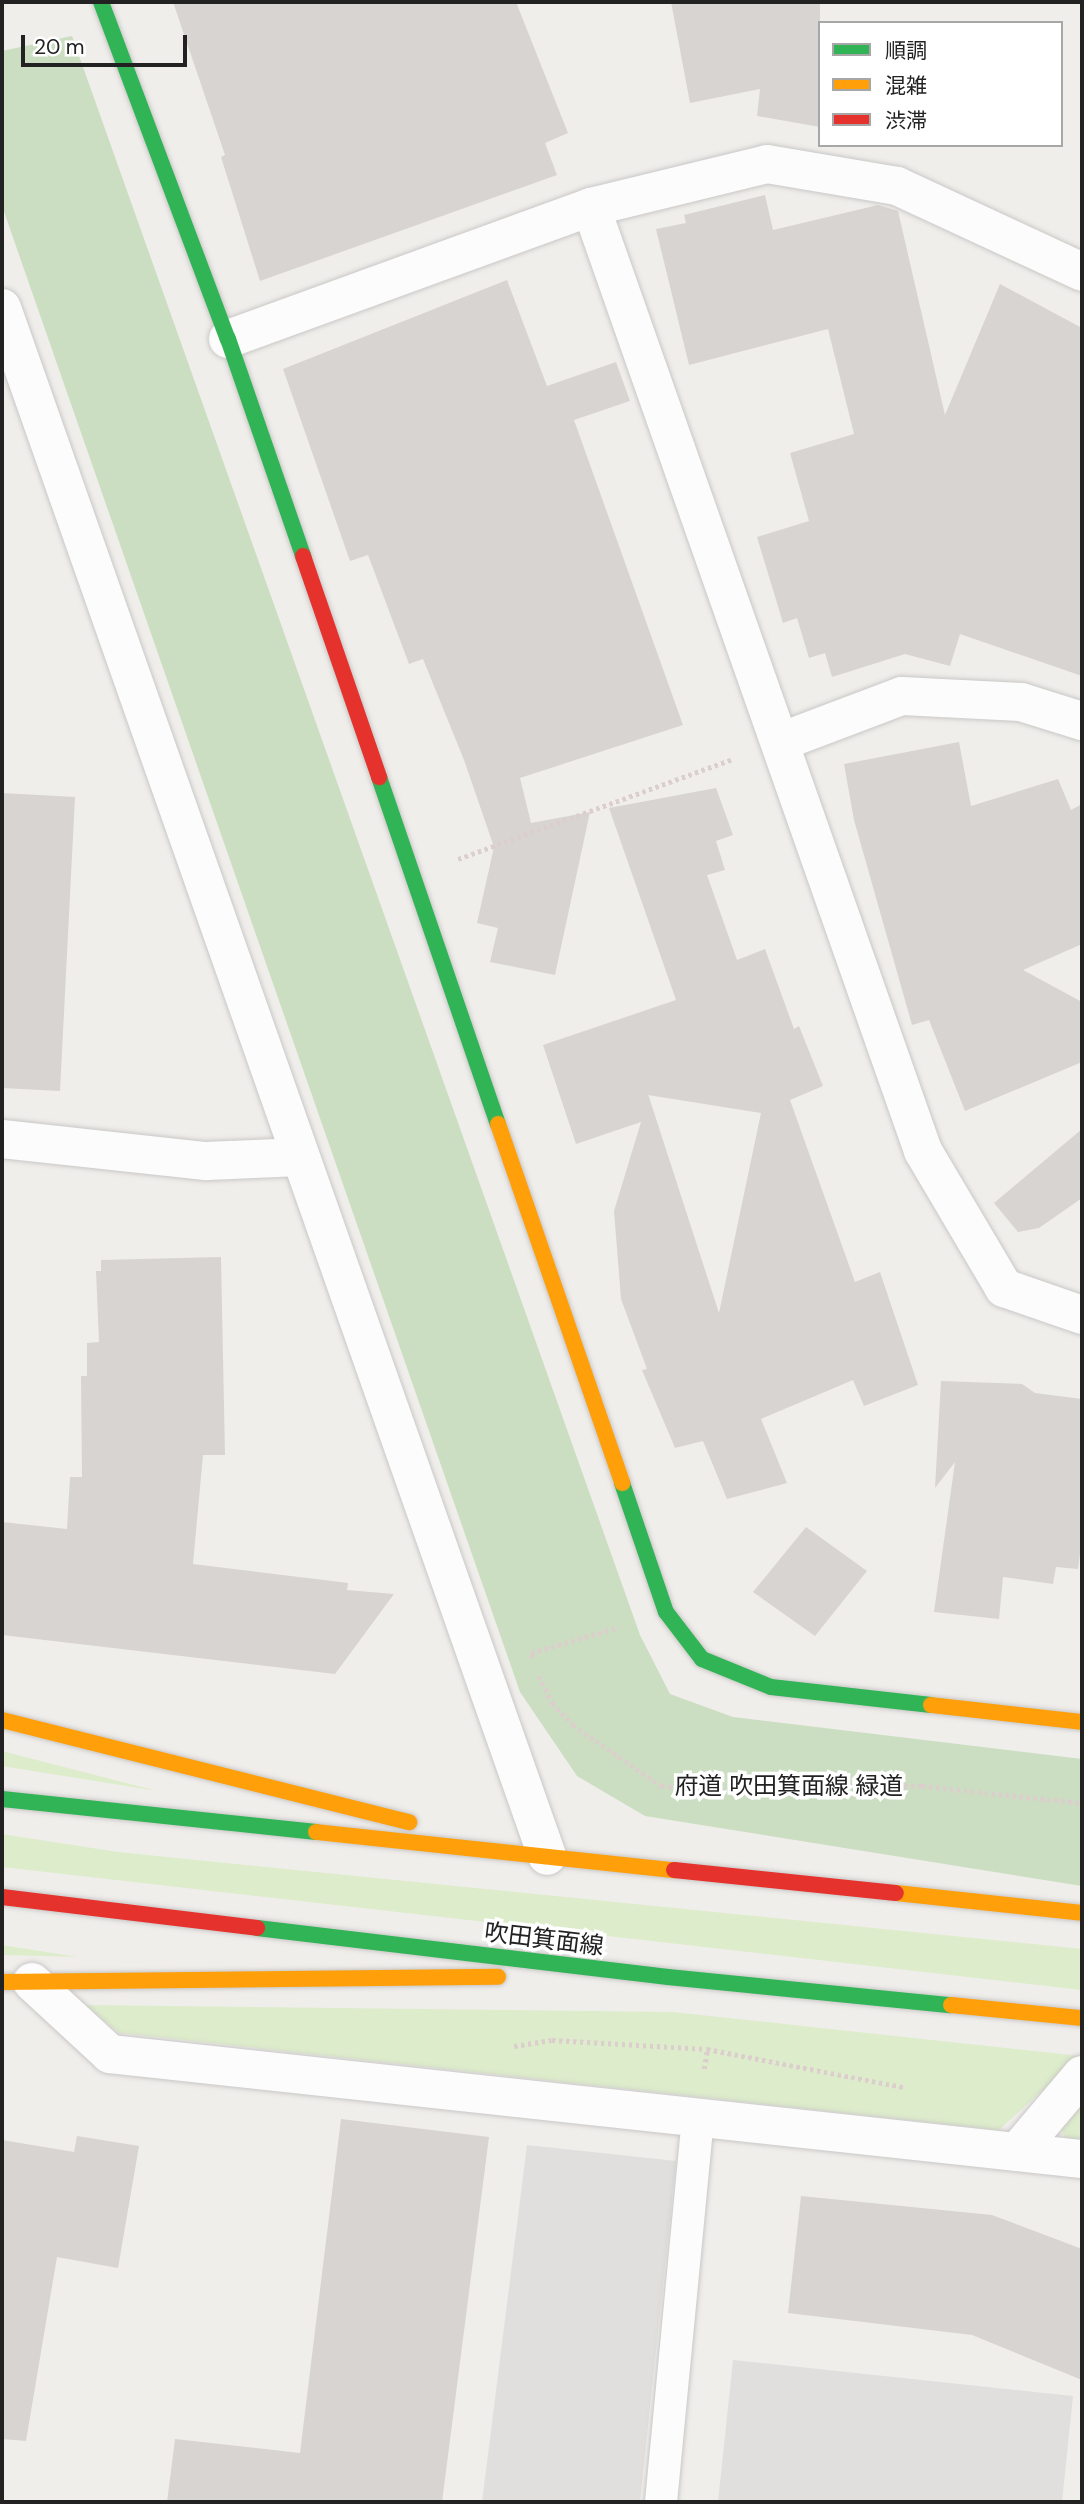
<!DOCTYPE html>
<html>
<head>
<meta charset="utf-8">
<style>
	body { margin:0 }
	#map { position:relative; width:1084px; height:2504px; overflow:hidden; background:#f0eeeb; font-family:"DM Sans","Noto Sans JP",sans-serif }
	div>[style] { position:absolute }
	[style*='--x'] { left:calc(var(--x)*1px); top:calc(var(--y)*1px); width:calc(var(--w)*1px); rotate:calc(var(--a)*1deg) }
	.grass>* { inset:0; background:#ddeccb }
	.forest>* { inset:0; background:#cbdec1 }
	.parking>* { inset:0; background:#e0dfde }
	.building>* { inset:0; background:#d7d4d2 }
	.path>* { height:4.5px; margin-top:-2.25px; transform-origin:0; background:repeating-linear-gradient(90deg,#dccecd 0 3.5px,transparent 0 7px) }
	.roads { filter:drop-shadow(0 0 2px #c9c8c7) drop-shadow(0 0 2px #c9c8c7) }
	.lane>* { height:32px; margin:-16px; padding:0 16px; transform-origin:16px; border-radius:16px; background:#fdfcfc }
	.street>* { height:38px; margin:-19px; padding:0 19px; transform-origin:19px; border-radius:19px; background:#fdfcfc }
	.fast>* { height:16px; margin:-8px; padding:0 8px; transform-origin:8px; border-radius:8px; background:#30b455 }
	.slow>* { height:16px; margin:-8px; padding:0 8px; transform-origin:8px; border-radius:8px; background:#ff9f0a }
	.jam>* { height:16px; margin:-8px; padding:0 8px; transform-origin:8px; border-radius:8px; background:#e5322d }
	span { translate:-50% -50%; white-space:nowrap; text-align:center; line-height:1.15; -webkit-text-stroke:7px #fff; paint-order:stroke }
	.street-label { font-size:24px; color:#222 }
	.frame { position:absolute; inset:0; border:4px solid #222; pointer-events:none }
	.legend { position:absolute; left:818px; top:21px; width:245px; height:126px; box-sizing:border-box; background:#fff; border:2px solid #a7a7a7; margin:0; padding:9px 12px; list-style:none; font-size:21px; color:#222 }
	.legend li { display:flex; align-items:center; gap:14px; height:35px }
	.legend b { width:35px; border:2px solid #a7a7a7 }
	.scale { position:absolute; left:21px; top:35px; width:166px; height:32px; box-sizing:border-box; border:4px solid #222; border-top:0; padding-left:9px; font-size:21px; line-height:24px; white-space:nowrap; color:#222; -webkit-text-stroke:5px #fff; paint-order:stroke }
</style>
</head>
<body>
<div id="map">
	<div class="grass">
		<div style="clip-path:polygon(2px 1751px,157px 1791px,2px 1766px)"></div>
		<div style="clip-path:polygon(2px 1834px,118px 1852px,1082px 1949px,1082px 1990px,2px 1867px)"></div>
		<div style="clip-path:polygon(2px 1945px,78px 1957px,2px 1955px)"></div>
		<div style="clip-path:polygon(86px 2005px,673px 2012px,1080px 2056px,999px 2130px,119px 2033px)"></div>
		<div style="clip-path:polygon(1082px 2094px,1082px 2147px,1070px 2146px,1060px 2128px)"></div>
	</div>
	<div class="forest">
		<div style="clip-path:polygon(72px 36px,640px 1635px,670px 1694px,733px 1717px,1082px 1759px,1082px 1886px,645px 1816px,577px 1776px,520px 1692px,2px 206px,2px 51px)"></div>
	</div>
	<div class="parking">
		<div style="clip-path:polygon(527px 2145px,676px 2161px,640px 2502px,482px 2502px)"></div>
		<div style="clip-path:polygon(733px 2360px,1073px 2396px,1062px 2502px,718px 2502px)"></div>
	</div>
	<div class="building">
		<div style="clip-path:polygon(173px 2px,516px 2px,568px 133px,545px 143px,557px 175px,260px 281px,221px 157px,225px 155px)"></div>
		<div style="clip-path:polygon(671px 2px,820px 2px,820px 127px,757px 116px,760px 89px,690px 103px)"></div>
		<div style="clip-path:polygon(765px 195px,773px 230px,878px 205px,898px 211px,945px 415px,1000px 284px,1082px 328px,1082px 676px,960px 634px,950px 666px,905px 654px,832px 677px,825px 653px,809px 658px,797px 618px,783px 623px,757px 537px,809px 521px,790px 453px,854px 434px,828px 329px,689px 365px,656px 229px,686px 223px,684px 215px)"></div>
		<div style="clip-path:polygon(507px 280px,547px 386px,616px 362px,630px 401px,574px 420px,683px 725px,520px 778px,531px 823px,590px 812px,555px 975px,490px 962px,498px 928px,477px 923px,494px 847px,464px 760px,423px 659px,409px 664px,368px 555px,350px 561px,283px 369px)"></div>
		<div style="clip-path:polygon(959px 742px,971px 806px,1058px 779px,1071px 810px,1082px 804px,1082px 944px,1023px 970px,1082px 1002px,1082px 1062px,965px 1111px,929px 1020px,912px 1025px,854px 820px,844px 764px)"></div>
		<div style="clip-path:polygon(evenodd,716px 788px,733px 835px,716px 841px,725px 870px,707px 875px,737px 960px,765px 949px,794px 1029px,799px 1026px,823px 1086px,790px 1100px,855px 1282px,880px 1272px,918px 1385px,864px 1406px,853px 1380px,761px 1419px,787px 1483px,727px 1499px,703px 1441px,675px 1448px,642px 1370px,647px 1369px,621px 1299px,614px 1211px,641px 1122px,576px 1144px,543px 1045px,676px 1000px,609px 808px,716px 788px,648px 1095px,761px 1113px,719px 1313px,649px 1097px,648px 1095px)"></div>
		<div style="clip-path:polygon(2px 793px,75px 797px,60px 1091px,2px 1088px)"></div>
		<div style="clip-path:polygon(1082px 1129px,1082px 1198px,1039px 1228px,1018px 1232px,994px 1203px)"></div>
		<div style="clip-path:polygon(221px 1257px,225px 1455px,203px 1455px,193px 1564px,348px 1583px,347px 1590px,394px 1594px,335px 1674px,2px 1635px,2px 1522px,67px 1529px,70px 1477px,82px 1477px,81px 1376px,87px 1376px,87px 1343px,99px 1342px,96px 1271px,101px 1271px,101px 1260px)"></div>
		<div style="clip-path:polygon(941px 1381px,1022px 1384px,1035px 1393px,1082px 1399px,1082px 1538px,1078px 1569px,1056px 1567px,1053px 1584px,1003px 1577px,999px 1619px,934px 1612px,955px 1462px,935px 1488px)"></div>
		<div style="clip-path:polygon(806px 1527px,867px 1571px,815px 1636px,753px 1592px)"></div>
		<div style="clip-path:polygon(341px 2119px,489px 2137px,442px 2502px,167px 2502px,175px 2439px,300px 2453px)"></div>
		<div style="clip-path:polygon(77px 2136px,139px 2146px,118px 2268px,57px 2257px,26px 2441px,2px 2439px,2px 2140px,74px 2152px)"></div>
		<div style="clip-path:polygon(801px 2196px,992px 2215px,1082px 2249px,1082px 2380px,972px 2335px,788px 2313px)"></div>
	</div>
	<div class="path">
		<div style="--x:458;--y:859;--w:293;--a:-20"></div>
		<div style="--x:532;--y:1658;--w:5;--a:-101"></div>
		<div style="--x:531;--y:1653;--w:92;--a:-16.5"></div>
		<div style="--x:539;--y:1676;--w:30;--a:64"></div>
		<div style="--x:552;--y:1703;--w:30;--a:46"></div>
		<div style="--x:573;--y:1725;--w:107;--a:34.7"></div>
		<div style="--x:661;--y:1786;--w:53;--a:5.4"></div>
		<div style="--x:714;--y:1791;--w:120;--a:-2.9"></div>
		<div style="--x:834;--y:1785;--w:88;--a:0.7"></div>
		<div style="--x:922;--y:1786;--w:161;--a:6.1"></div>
		<div style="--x:514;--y:2046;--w:38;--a:-9"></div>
		<div style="--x:552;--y:2040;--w:155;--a:3.3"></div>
		<div style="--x:707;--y:2049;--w:200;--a:11"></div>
		<div style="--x:704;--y:2069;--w:20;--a:-81"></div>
	</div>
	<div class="roads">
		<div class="lane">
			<div style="--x:661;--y:2502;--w:385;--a:-84.5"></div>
		</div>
		<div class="street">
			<div style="--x:591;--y:207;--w:1001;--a:70.62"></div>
			<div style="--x:923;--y:1151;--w:159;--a:59.4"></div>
			<div style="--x:1004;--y:1288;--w:83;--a:19.1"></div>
			<div style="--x:2;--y:308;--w:1641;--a:70.6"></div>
			<div style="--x:228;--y:339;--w:386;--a:-20"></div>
			<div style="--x:591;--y:207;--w:181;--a:-13.7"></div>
			<div style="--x:767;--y:164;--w:132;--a:9.6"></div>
			<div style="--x:897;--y:186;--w:204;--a:24.9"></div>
			<div style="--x:780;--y:742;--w:130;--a:-20.7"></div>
			<div style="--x:902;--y:696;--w:119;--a:2.9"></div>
			<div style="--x:1021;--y:702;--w:64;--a:17.3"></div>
			<div style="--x:2;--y:1139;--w:205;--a:6.2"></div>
			<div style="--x:206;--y:1161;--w:94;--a:-2.4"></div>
			<div style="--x:32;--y:1982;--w:106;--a:42.7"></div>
			<div style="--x:110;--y:2054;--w:978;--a:6.17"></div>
			<div style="--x:1017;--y:2152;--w:101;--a:-49.8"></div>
		</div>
		<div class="fast">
			<div style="--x:101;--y:2;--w:360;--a:69.4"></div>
			<div style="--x:228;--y:339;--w:230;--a:70.9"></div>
			<div style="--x:379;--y:777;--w:367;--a:71.1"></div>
			<div style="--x:622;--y:1483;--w:136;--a:71.2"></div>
			<div style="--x:666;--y:1612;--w:59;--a:52.5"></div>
			<div style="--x:702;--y:1659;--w:74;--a:22.1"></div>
			<div style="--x:771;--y:1687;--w:161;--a:6.4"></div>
			<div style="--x:2;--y:1799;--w:316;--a:6"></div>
			<div style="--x:257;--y:1928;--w:414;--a:6.8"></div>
			<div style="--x:668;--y:1977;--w:284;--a:5.7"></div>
		</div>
		<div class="slow">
			<div style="--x:498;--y:1124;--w:380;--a:70.9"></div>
			<div style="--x:931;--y:1705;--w:152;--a:6.4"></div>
			<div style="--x:2;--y:1720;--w:420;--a:14.1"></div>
			<div style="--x:316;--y:1832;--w:360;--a:6.1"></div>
			<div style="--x:896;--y:1893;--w:187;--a:6.1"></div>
			<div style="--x:2;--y:1982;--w:496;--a:-0.6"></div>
			<div style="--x:951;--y:2005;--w:132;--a:5.7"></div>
		</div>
		<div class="jam">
			<div style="--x:303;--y:556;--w:234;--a:71"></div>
			<div style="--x:674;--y:1870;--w:223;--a:5.9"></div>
			<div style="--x:2;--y:1897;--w:257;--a:6.9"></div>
		</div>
	</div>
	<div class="street-label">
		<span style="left:789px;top:1786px">府道 吹田箕面線 緑道</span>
		<span style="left:544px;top:1939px;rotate:7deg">吹田箕面線</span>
	</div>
	<div class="frame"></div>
	<ul class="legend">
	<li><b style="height:9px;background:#30b455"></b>順調</li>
	<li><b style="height:9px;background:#ff9f0a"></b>混雑</li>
	<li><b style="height:9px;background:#e5322d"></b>渋滞</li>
	</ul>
	<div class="scale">20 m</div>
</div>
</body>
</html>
